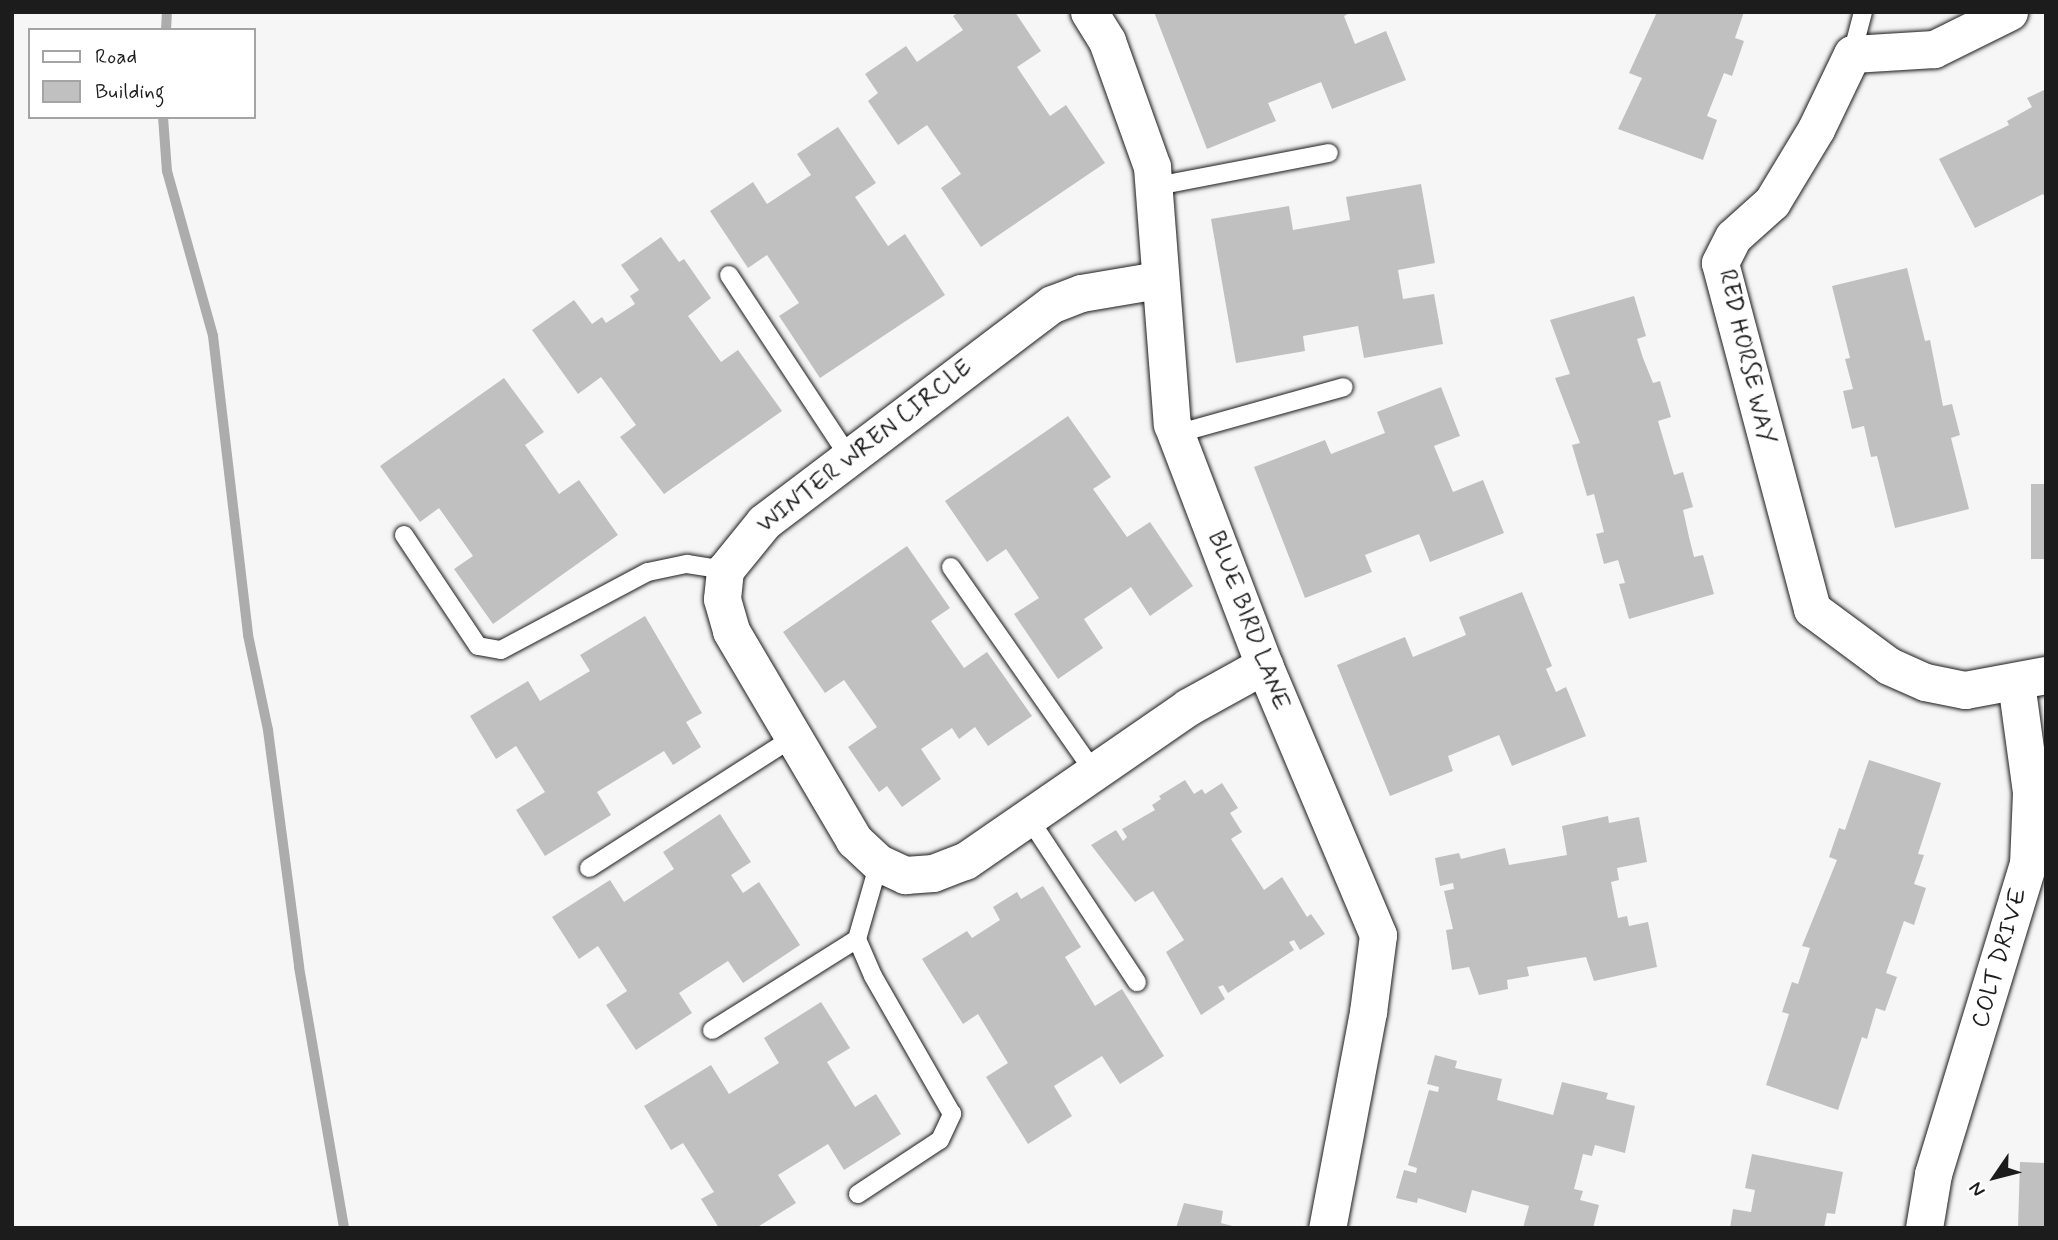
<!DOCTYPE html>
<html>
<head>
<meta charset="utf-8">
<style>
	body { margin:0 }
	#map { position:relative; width:2058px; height:1240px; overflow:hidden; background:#f6f6f6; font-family:Mynerve,sans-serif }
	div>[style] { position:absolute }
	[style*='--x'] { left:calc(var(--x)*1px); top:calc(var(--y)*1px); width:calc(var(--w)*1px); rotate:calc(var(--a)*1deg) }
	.stream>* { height:10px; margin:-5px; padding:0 5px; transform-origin:5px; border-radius:5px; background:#acacac }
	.building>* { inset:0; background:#c0c0c0 }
	.roads { filter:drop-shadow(0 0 2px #1c1c1c) drop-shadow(0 0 2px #1c1c1c) }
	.lane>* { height:18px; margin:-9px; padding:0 9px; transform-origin:9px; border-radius:9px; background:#fff }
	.street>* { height:37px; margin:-18.5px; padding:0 18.5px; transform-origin:18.5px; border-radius:18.5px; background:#fff }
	span { translate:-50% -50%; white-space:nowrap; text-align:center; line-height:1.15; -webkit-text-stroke:5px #fff; paint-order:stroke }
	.street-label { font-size:24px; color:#1c1c1c }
	.frame { position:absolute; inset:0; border:14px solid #1c1c1c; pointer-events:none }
	.legend { position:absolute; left:28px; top:28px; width:228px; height:91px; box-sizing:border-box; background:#fff; border:2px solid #a4a4a4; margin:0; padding:9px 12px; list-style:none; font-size:21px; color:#1c1c1c }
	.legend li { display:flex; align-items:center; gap:14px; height:35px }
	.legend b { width:35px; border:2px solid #a4a4a4 }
	.north { position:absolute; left:1960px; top:1142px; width:70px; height:70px; -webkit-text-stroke:5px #fff; paint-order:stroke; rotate:235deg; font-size:19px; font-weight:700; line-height:28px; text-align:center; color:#1c1c1c }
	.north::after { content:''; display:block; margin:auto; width:24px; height:32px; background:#1c1c1c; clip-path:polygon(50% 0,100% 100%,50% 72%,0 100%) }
</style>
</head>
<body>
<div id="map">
	<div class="stream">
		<div style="--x:166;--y:30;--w:18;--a:-87"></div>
		<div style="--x:163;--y:117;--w:54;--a:85.8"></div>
		<div style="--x:167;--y:171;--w:171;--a:74.4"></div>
		<div style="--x:213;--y:336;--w:301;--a:83.3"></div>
		<div style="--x:248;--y:635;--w:97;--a:78.1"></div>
		<div style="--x:268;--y:730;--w:239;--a:82.5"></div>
		<div style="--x:299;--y:967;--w:265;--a:80.2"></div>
	</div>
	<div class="building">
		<div style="clip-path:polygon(959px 12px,1015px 12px,1041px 51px,1017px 67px,1050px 116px,1066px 105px,1105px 163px,981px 247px,941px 188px,961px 174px,927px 125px,898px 145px,868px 101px,878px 93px,865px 74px,906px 46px,917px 62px,963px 30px,953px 16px)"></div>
		<div style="clip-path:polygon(1154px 12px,1352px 12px,1344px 16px,1355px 44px,1386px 31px,1406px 80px,1332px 109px,1321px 82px,1268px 103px,1276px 121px,1207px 149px)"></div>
		<div style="clip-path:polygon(1657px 12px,1744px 12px,1735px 38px,1744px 41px,1732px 76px,1724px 73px,1707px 116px,1717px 120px,1703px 160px,1618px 129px,1642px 78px,1629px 73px)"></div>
		<div style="clip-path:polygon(2046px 89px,2046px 199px,2043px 194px,1975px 228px,1939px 159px,2009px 125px,2007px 121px,2032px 107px,2027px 98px)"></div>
		<div style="clip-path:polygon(838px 127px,876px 183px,855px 197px,888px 246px,905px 234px,945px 295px,820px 378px,779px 316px,799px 303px,767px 255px,748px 268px,710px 211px,753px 182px,767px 204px,811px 175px,797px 154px)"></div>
		<div style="clip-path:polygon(1421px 184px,1435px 263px,1398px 270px,1403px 299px,1434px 294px,1443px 344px,1364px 358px,1358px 326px,1303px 336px,1305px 351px,1236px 363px,1211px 219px,1289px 206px,1293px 230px,1350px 220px,1346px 197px)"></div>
		<div style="clip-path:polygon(661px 237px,679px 262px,684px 259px,711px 298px,688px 316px,721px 362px,738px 350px,782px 411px,664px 494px,620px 437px,636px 425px,601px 377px,578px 394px,532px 330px,574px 300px,592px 324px,602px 317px,606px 323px,635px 304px,630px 296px,639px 290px,621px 265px)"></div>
		<div style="clip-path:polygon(1907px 268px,1925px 341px,1930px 340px,1943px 406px,1952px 404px,1960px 435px,1951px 438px,1969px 509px,1895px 528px,1877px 456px,1871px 457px,1864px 426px,1852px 429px,1843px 391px,1853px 389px,1845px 359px,1850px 358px,1832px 286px)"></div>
		<div style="clip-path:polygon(1634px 296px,1646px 336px,1637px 339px,1643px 358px,1653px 383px,1660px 381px,1671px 417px,1658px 421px,1674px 475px,1683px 472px,1693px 507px,1683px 510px,1689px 537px,1694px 557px,1703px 555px,1714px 594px,1629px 619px,1619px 584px,1625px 583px,1618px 560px,1604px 564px,1596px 534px,1604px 532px,1594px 494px,1587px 496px,1572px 445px,1580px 443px,1555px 378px,1570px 374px,1550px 320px)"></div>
		<div style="clip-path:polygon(504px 378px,544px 432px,525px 445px,559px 494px,579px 480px,618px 535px,493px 624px,454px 569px,473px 556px,439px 508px,420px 522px,380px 466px)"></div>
		<div style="clip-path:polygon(1441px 387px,1460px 436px,1434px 446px,1453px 492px,1483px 480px,1504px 533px,1430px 562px,1419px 534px,1365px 555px,1372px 572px,1305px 598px,1254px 467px,1325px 440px,1331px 454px,1385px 433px,1377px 412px)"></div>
		<div style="clip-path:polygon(1068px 416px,1111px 477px,1093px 489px,1127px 537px,1150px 522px,1193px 586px,1150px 616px,1131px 587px,1084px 619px,1103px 648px,1058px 679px,1014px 614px,1039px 598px,1006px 549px,987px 562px,945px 501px)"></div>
		<div style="clip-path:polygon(2031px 484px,2046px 484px,2046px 559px,2031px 559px)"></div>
		<div style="clip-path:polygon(907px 546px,950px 608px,931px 621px,964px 668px,987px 652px,1032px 716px,988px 746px,975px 727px,959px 739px,952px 728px,921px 749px,941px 779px,902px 807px,887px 786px,879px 792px,848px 747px,877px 727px,844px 680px,825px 693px,783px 632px)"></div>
		<div style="clip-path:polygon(1522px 592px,1552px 666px,1546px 669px,1556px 692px,1566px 687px,1586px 736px,1512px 766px,1499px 735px,1448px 756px,1453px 771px,1390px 796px,1337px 665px,1405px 637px,1413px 657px,1466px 635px,1459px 617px)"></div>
		<div style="clip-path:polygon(645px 616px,702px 713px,686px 722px,701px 747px,673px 765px,664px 751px,597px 792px,611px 815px,545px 856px,516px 810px,545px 792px,516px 746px,496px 759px,470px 716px,528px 681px,540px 701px,590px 671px,580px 655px)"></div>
		<div style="clip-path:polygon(1869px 760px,1941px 783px,1918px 854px,1924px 855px,1914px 884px,1926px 888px,1914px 925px,1904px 921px,1886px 973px,1897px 977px,1885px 1011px,1876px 1008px,1867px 1039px,1862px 1037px,1838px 1110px,1766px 1085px,1789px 1014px,1782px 1012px,1792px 982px,1798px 984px,1810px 948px,1802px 946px,1837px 860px,1829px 857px,1839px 828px,1845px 830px)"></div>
		<div style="clip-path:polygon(1185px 780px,1194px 794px,1202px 789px,1205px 794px,1222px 783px,1238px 808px,1230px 813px,1242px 832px,1231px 839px,1264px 890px,1282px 877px,1307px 917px,1311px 914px,1325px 934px,1300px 950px,1294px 940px,1289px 942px,1294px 950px,1228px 993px,1223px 985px,1218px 987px,1225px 999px,1201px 1015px,1166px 952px,1184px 940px,1153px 891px,1135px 902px,1091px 845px,1116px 830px,1123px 841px,1127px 837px,1122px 829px,1155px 810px,1152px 805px,1161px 799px,1159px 796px)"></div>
		<div style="clip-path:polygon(720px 814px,751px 862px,731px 875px,743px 893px,759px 882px,800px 945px,743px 983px,728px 961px,679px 993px,692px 1013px,636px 1050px,606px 1005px,627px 991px,598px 946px,579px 959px,552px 917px,610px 880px,624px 902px,674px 869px,663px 852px)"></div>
		<div style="clip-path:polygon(1608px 816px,1609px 823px,1639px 817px,1647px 862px,1617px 868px,1619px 880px,1611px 882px,1618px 918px,1627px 916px,1629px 926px,1648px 922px,1657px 967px,1594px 981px,1586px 957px,1527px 967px,1529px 976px,1507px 980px,1508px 989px,1479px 995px,1469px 967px,1452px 970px,1446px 930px,1453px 929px,1444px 891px,1454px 889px,1453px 883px,1440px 886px,1435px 858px,1459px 853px,1461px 859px,1505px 848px,1509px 865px,1567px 855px,1562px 826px)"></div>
		<div style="clip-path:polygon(1043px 886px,1081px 947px,1065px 957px,1095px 1006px,1122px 989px,1164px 1056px,1120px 1084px,1102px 1056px,1054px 1086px,1072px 1116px,1028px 1144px,986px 1077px,1008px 1063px,978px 1014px,963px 1024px,922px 959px,967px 931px,972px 938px,1000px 920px,993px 907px,1017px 892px,1021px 899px)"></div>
		<div style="clip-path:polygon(821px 1002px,850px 1048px,827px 1062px,855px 1107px,876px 1094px,901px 1134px,844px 1170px,828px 1144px,778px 1175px,796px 1203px,756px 1228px,719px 1228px,701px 1199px,714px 1192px,683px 1143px,671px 1150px,644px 1106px,711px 1065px,729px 1094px,779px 1063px,764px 1038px)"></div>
		<div style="clip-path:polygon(1435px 1055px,1457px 1061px,1455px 1068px,1502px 1079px,1497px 1100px,1553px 1115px,1562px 1082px,1608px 1093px,1606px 1099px,1635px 1106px,1625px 1153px,1595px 1145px,1592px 1156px,1583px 1154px,1574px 1189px,1583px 1191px,1580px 1200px,1599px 1205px,1593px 1228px,1523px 1228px,1529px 1206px,1472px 1190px,1466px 1213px,1418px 1198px,1417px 1203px,1396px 1198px,1404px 1170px,1416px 1173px,1417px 1168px,1408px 1165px,1429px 1090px,1438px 1092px,1439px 1087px,1427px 1084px)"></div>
		<div style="clip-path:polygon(1752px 1154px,1843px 1172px,1835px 1214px,1827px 1213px,1824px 1228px,1730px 1228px,1733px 1209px,1751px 1212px,1755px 1190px,1745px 1188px)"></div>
		<div style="clip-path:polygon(2020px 1162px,2046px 1163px,2046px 1228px,2018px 1228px)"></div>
		<div style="clip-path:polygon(1184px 1203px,1223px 1211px,1221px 1223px,1240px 1228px,1176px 1228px)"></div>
	</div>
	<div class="roads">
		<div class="lane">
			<div style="--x:1852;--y:54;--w:43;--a:-75.3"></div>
			<div style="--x:1152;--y:187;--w:180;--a:-10.9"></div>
			<div style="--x:729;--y:275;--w:218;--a:56.6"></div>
			<div style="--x:1176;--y:434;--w:174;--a:-15.6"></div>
			<div style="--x:404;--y:535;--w:133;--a:56.3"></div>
			<div style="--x:478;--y:646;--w:23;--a:10"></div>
			<div style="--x:501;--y:650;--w:166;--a:-28"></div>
			<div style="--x:648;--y:572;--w:40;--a:-12"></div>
			<div style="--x:687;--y:564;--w:38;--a:9"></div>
			<div style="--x:951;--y:567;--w:250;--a:55.1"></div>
			<div style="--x:1028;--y:817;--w:198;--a:56.6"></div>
			<div style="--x:589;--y:868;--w:243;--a:-32.6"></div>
			<div style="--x:712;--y:1030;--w:171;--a:-32.1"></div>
			<div style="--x:858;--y:1194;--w:98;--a:-33.4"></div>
			<div style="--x:940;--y:1140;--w:29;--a:-65"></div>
			<div style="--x:952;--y:1114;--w:159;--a:-119.8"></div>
			<div style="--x:873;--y:976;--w:40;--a:-113.4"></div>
			<div style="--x:857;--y:939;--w:79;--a:-73.9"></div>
		</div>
		<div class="street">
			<div style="--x:1089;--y:12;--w:34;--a:58"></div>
			<div style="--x:1107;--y:41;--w:134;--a:70.3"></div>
			<div style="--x:1152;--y:167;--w:258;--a:85.6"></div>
			<div style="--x:1172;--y:424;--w:258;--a:69.1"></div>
			<div style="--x:1264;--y:665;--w:293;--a:67.1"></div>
			<div style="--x:1378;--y:935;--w:78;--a:97.4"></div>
			<div style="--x:1368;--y:1012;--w:220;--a:100.7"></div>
			<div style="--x:2009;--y:12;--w:84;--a:153.7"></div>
			<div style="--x:1934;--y:49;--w:82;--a:176.5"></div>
			<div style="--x:1852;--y:54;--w:83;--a:115.6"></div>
			<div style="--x:1816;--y:129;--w:85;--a:121.1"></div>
			<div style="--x:1772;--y:202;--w:52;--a:138.1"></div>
			<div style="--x:1733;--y:237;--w:29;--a:117"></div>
			<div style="--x:1720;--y:263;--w:358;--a:75.1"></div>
			<div style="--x:1812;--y:609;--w:96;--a:36.5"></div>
			<div style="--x:1889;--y:666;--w:39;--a:24"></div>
			<div style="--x:1925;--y:682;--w:41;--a:11.3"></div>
			<div style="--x:1965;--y:690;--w:82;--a:-10.5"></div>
			<div style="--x:1158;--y:280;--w:78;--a:170.4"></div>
			<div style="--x:1081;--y:293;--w:31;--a:159"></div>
			<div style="--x:1052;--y:304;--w:361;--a:142.9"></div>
			<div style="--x:764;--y:522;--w:62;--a:129.1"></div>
			<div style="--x:725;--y:570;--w:29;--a:96"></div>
			<div style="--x:722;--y:599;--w:33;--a:74"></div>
			<div style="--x:731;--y:631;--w:243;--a:59.5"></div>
			<div style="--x:854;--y:840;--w:34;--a:43"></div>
			<div style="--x:879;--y:863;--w:29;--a:25"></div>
			<div style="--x:905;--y:875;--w:28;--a:-4"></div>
			<div style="--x:933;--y:873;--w:34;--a:-21"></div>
			<div style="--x:965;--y:861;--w:271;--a:-34.6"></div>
			<div style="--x:1188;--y:707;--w:87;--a:-28.9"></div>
			<div style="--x:1924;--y:1228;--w:55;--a:-80.5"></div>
			<div style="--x:1933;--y:1174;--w:324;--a:-73"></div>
			<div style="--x:2028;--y:864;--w:72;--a:-87.6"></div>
			<div style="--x:2031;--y:792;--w:110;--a:-97.8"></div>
		</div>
	</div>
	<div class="street-label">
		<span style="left:1746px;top:357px;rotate:77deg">RED HORSE WAY</span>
		<span style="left:865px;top:447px;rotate:-38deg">WINTER WREN CIRCLE</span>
		<span style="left:1248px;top:621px;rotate:69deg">BLUE BIRD LANE</span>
		<span style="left:2000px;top:958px;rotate:-74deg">COLT DRIVE</span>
	</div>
	<div class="frame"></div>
	<ul class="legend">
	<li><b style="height:9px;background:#fff"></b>Road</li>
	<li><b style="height:19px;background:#c0c0c0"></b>Building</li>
	</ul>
	<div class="north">N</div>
</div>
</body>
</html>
